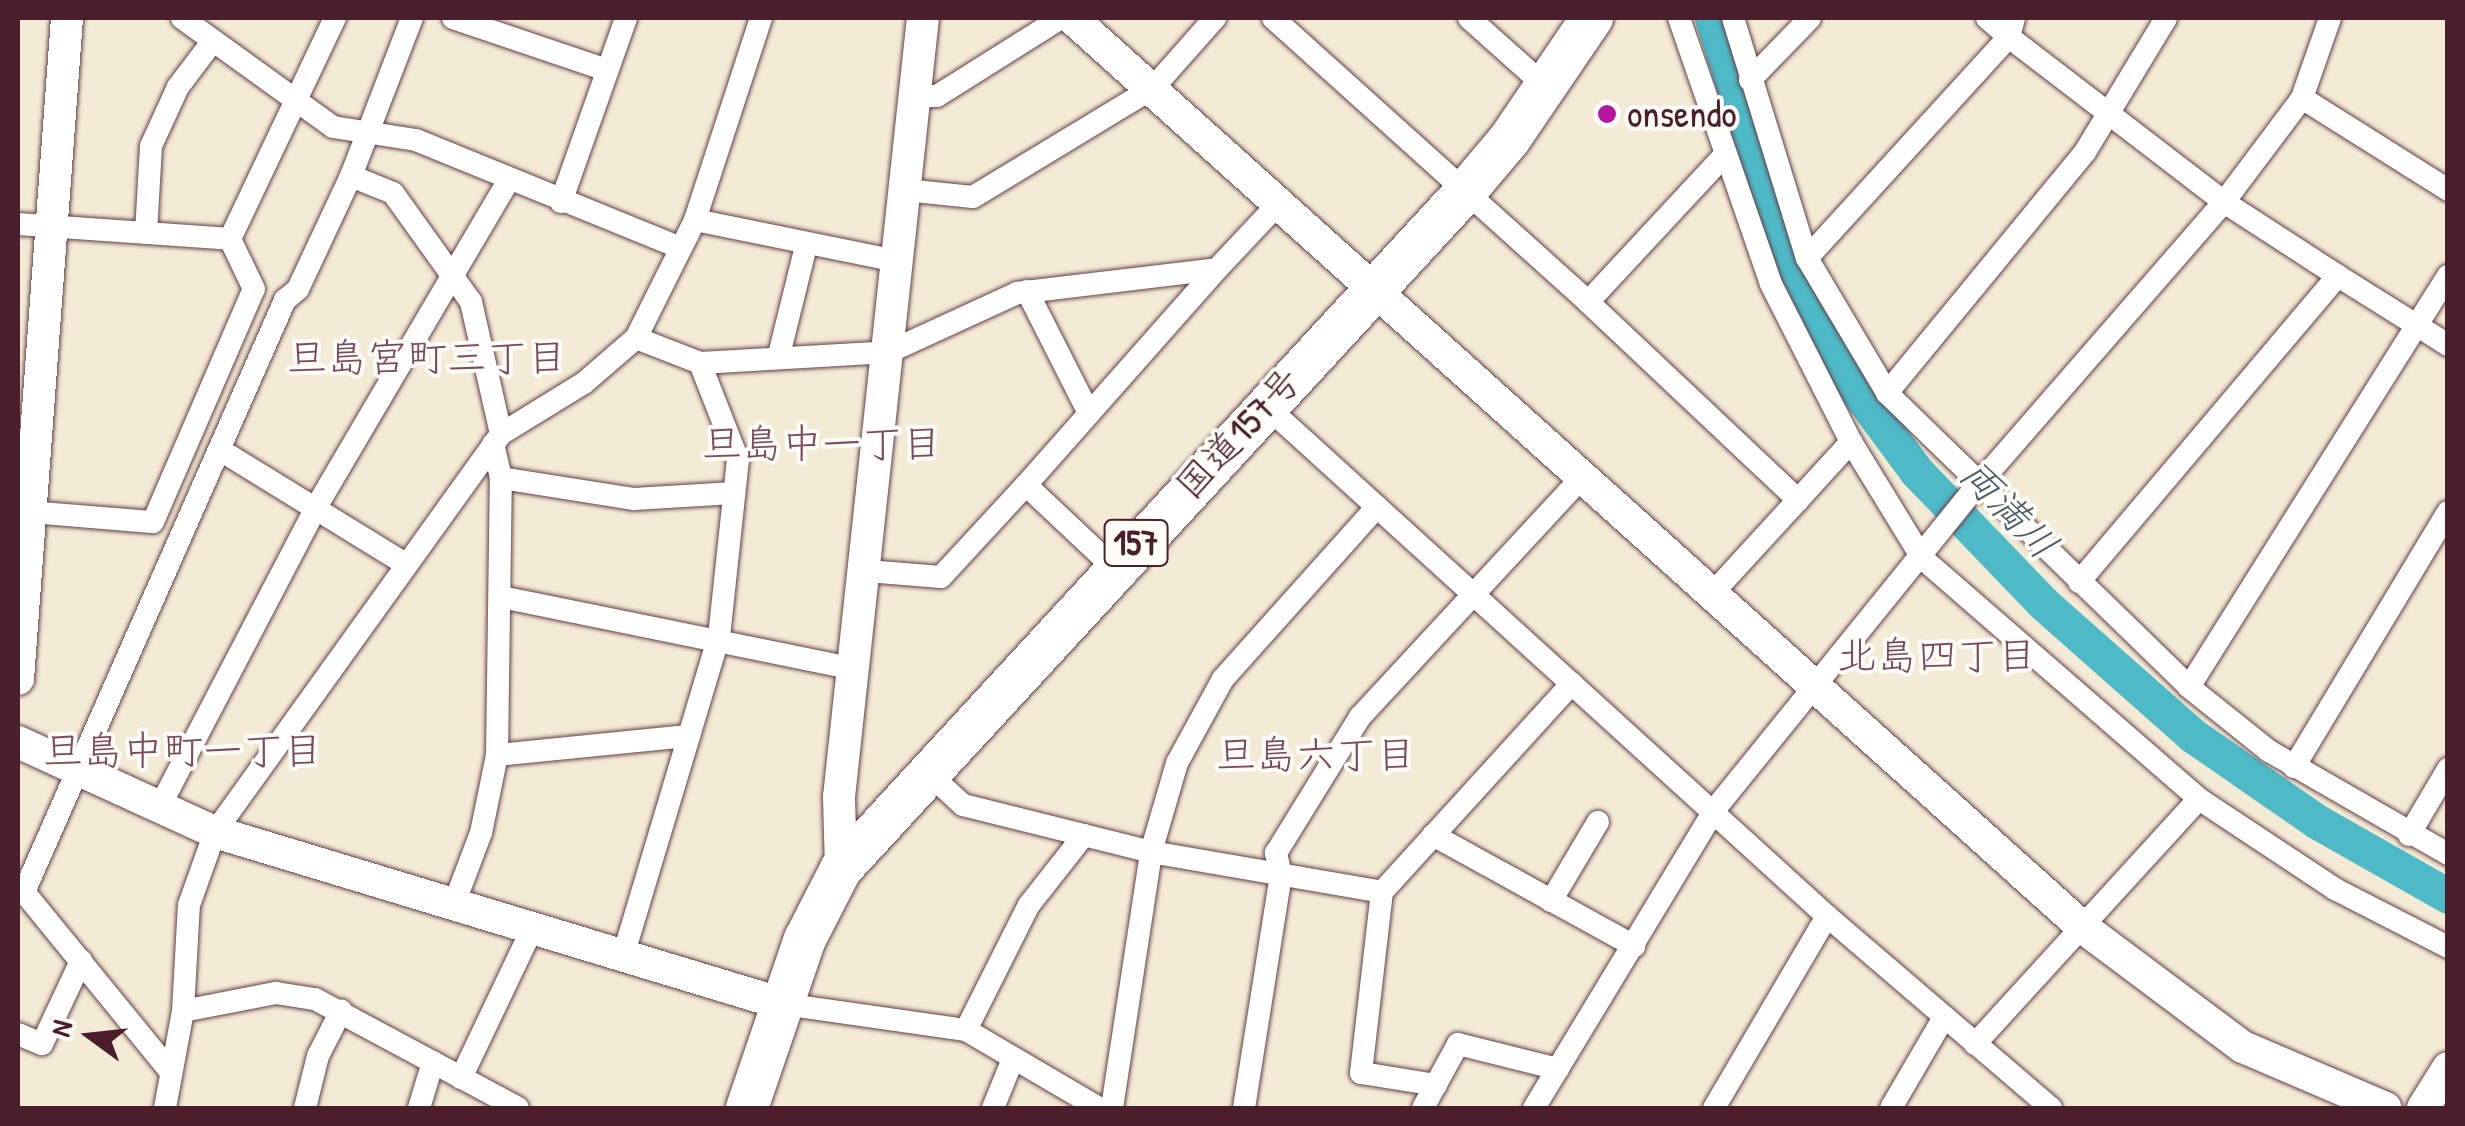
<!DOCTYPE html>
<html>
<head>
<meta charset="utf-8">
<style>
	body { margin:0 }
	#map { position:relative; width:2465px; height:1126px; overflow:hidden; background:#f4ebd6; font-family:"Patrick Hand","Klee One",sans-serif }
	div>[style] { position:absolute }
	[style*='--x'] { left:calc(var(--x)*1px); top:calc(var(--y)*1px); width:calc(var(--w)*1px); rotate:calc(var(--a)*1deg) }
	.river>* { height:35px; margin:-17.5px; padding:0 17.5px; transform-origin:17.5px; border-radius:17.5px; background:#4ebac8 }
	.roads { filter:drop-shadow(0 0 2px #643e45) drop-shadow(0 0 2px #643e45) }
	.street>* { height:22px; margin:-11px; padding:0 11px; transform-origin:11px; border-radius:11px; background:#fff }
	.secondary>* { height:32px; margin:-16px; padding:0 16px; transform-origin:16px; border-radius:16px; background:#fff }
	.highway>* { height:42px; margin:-21px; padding:0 21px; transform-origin:21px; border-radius:21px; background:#fff }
	.dots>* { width:28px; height:28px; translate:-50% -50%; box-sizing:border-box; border:5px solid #fdfcf7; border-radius:50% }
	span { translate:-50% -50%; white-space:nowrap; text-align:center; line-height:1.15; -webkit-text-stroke:8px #fdfcf7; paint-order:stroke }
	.shield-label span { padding:2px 8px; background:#fdfcf7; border:2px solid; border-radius:8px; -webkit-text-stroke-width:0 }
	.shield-label { font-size:35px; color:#4a1f2b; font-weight:700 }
	.poi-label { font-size:38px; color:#4a1f2b }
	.left { translate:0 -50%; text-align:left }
	.street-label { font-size:38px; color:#4a1f2b }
	.neighbourhood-label { font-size:40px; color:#794b5d }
	.water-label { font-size:40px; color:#4c5d6a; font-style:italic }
	.frame { position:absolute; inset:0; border:20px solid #4a1f2b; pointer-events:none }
	.north { position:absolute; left:40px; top:986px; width:100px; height:100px; -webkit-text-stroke:8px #fdfcf7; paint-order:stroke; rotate:285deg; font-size:28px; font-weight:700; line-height:40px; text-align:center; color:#4a1f2b }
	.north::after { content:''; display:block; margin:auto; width:35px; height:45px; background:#4a1f2b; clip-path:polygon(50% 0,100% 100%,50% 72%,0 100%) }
</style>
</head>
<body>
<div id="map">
	<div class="river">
		<div style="--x:1712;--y:18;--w:252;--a:72.4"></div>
		<div style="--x:1788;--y:258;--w:145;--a:62.9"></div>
		<div style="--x:1854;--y:387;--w:106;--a:53.5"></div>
		<div style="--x:1917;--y:472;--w:182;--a:46.1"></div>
		<div style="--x:2043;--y:603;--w:199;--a:41.5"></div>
		<div style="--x:2192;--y:735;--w:151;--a:34.7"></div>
		<div style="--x:2316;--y:821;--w:152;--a:29.6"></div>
	</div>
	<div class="roads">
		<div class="street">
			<div style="--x:182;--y:18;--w:186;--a:35.8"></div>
			<div style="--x:333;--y:127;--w:84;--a:8.9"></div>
			<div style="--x:416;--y:140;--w:285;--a:22.2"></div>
			<div style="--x:453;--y:18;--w:163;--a:18.7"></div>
			<div style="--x:1273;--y:18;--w:424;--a:42"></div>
			<div style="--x:1588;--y:302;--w:197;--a:-47.1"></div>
			<div style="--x:1469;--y:18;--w:102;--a:41.8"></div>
			<div style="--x:1679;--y:18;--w:281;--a:70.9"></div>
			<div style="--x:1771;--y:284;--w:177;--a:63.1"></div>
			<div style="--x:1733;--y:18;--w:251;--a:72.9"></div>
			<div style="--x:1807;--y:258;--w:157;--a:59.3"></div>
			<div style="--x:1887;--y:393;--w:421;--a:44.2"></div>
			<div style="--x:2189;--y:687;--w:102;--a:38.7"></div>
			<div style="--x:2269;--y:751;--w:207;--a:29.9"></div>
			<div style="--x:1987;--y:18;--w:29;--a:41"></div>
			<div style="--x:2009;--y:37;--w:20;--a:-75"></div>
			<div style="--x:1750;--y:80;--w:86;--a:-45.9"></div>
			<div style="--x:915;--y:97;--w:22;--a:-3"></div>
			<div style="--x:937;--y:96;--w:146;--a:-32.2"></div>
			<div style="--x:2302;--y:98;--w:173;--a:32.2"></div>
			<div style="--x:351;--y:176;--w:45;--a:22"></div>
			<div style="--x:393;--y:193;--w:134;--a:54.4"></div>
			<div style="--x:471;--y:302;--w:135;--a:77.2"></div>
			<div style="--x:905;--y:190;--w:68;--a:5.9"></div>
			<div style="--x:973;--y:197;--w:210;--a:-31.2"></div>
			<div style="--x:1153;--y:88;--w:94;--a:-48.5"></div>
			<div style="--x:561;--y:202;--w:195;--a:-70.5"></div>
			<div style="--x:695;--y:220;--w:206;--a:11.5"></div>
			<div style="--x:18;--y:224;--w:213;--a:4"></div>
			<div style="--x:230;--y:239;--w:245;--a:-64.6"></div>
			<div style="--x:146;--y:233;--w:87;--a:-86.7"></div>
			<div style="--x:151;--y:146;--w:65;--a:-65.4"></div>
			<div style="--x:178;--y:87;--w:56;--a:-52.9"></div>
			<div style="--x:1807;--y:258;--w:299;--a:-47.6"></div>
			<div style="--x:2009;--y:37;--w:271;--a:37.5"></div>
			<div style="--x:2224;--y:202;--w:136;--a:33"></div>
			<div style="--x:1217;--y:269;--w:92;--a:-46.8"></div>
			<div style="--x:1027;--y:291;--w:137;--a:63.1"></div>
			<div style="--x:1588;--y:302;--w:289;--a:43.3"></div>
			<div style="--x:1798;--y:500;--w:130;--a:132.5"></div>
			<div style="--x:636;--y:338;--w:69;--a:21.3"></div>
			<div style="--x:700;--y:363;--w:189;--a:-3.3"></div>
			<div style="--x:889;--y:352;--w:141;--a:-24.7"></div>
			<div style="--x:1017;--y:293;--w:201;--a:-6.8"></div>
			<div style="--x:1217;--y:269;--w:288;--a:131.5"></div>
			<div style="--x:779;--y:355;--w:112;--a:-76.1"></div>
			<div style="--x:1887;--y:393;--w:312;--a:-50.6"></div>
			<div style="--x:2085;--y:152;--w:157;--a:-58.8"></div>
			<div style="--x:1265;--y:405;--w:760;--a:42.28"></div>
			<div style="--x:1827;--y:916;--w:295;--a:40.6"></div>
			<div style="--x:220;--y:450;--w:217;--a:31.6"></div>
			<div style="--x:501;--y:478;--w:135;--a:9"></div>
			<div style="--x:634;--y:499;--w:100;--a:-3.4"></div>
			<div style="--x:1798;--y:500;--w:79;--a:-47.6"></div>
			<div style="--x:1851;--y:442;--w:136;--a:58.5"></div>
			<div style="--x:1922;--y:558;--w:367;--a:41"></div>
			<div style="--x:2199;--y:799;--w:163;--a:33.5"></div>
			<div style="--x:2335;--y:889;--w:127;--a:27.2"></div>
			<div style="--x:18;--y:511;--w:135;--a:4.7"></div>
			<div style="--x:153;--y:522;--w:254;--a:-66.6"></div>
			<div style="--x:254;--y:289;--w:55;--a:-115.6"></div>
			<div style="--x:867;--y:571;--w:74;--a:4.6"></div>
			<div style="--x:941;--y:577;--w:125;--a:-47.3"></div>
			<div style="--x:1026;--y:485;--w:120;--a:43.3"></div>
			<div style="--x:2079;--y:582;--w:401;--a:-49.8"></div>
			<div style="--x:2338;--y:276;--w:130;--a:32.1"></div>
			<div style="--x:501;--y:597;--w:362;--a:11.5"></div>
			<div style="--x:2189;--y:687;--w:486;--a:-57.8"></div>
			<div style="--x:497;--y:755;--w:193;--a:-5.7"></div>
			<div style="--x:2294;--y:767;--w:298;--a:-58.9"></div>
			<div style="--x:927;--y:772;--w:49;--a:42.5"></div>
			<div style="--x:963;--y:805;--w:194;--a:14"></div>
			<div style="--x:1151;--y:852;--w:234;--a:9.8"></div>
			<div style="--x:159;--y:808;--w:337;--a:-62.4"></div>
			<div style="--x:315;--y:509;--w:382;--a:-59.5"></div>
			<div style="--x:1433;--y:835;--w:230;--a:28.9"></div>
			<div style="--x:2409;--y:835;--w:77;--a:-59.4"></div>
			<div style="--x:1551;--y:901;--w:92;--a:-59.3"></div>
			<div style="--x:454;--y:904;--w:76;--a:-69.2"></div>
			<div style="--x:481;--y:833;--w:80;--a:-78.4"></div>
			<div style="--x:497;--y:755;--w:277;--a:-89.2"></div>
			<div style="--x:501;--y:478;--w:35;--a:-103"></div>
			<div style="--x:623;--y:956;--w:333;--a:-73.3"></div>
			<div style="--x:719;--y:637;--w:178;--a:-83.9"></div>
			<div style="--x:738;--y:460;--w:104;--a:-111.4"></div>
			<div style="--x:783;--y:1004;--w:185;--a:8.1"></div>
			<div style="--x:966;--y:1030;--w:154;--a:30.4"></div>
			<div style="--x:183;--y:1011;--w:95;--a:-11"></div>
			<div style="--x:276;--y:993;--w:39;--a:9"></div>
			<div style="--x:315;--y:999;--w:230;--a:28.2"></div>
			<div style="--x:966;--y:1030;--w:140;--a:-63.3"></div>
			<div style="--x:1029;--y:905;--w:89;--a:-51.8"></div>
			<div style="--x:18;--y:1034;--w:26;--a:23"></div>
			<div style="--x:42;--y:1044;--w:92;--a:-64.8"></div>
			<div style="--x:1975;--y:1044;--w:332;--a:-47.6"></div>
			<div style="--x:170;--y:1071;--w:231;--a:-129.2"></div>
			<div style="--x:24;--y:892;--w:647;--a:-66.21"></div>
			<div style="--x:285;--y:300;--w:17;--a:-40"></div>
			<div style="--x:298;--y:289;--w:125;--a:-64.9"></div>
			<div style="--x:351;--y:176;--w:169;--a:-68.9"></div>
			<div style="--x:461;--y:1078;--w:165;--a:-64.5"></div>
			<div style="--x:1436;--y:1085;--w:76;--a:-170.9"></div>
			<div style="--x:1361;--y:1073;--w:182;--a:-83.4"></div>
			<div style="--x:1382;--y:892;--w:282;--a:-47.7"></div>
			<div style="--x:165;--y:1108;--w:99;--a:-79.5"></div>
			<div style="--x:183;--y:1011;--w:106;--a:-86.8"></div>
			<div style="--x:189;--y:905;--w:77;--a:-70.4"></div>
			<div style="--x:215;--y:832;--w:490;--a:-54.3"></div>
			<div style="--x:501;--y:434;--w:97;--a:-31.6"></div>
			<div style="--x:584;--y:383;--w:69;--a:-40.9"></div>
			<div style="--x:636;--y:338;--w:132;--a:-63.4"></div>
			<div style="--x:695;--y:220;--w:213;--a:-71.9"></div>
			<div style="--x:305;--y:1108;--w:54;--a:-76"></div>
			<div style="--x:318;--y:1056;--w:51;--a:-62.9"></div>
			<div style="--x:419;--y:1108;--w:48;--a:-73.1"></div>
			<div style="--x:993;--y:1108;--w:53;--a:-67.8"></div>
			<div style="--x:1112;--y:1108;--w:259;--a:-81.3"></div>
			<div style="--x:1151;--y:852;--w:93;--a:-73.7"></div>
			<div style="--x:1177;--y:763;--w:96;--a:-61.3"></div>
			<div style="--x:1223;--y:679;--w:231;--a:-48.2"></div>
			<div style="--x:1244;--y:1108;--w:236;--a:-81"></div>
			<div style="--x:1281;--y:875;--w:23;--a:-103"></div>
			<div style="--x:1276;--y:853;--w:160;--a:-58.3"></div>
			<div style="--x:1360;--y:717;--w:326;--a:-47.2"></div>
			<div style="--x:1423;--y:1108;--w:73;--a:-61.3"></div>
			<div style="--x:1458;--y:1044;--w:103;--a:14"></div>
			<div style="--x:1534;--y:1108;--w:350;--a:-58.8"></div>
			<div style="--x:1715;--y:809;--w:416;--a:-51"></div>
			<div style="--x:1977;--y:486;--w:376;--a:-49"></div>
			<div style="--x:2224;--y:202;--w:130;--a:-53.1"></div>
			<div style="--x:2302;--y:98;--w:85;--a:-70.7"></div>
			<div style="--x:1714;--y:1108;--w:223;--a:-59.5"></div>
			<div style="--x:1891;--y:1108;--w:103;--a:-59.7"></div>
		</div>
		<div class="secondary">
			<div style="--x:1072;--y:18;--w:1357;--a:41.98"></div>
			<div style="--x:2081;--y:926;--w:202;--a:36.8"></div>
			<div style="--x:2243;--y:1047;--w:155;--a:23.2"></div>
			<div style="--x:18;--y:679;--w:663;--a:-85.76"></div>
			<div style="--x:18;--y:742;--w:217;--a:24.6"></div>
			<div style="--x:215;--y:832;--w:593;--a:16.85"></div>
			<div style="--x:841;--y:869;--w:72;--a:-91.6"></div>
			<div style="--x:839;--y:797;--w:784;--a:-83.85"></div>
			<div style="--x:2423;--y:1108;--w:47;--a:-58"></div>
		</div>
		<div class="highway">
			<div style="--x:747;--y:1108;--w:179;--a:-71.1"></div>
			<div style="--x:805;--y:939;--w:79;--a:-62.8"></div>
			<div style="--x:841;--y:869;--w:921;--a:-47.33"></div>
			<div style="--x:1465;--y:192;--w:68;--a:-49.8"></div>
			<div style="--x:1509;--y:140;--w:148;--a:-55.8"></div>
		</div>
	</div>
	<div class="dots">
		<div style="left:1607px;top:114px;background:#b5179e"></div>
	</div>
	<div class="shield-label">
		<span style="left:1136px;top:543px">157</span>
	</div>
	<div class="poi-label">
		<span class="left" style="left:1627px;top:114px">onsendo</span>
	</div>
	<div class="street-label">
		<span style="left:1238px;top:433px;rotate:-47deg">国道157号</span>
	</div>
	<div class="neighbourhood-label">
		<span style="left:427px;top:356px">旦島宮町三丁目</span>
		<span style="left:822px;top:442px">旦島中一丁目</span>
		<span style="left:1937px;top:654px">北島四丁目</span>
		<span style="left:183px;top:749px">旦島中町一丁目</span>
		<span style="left:1316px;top:753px">旦島六丁目</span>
	</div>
	<div class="water-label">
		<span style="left:2010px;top:508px;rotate:46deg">両満川</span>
	</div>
	<div class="frame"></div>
	<div class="north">N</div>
</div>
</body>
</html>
